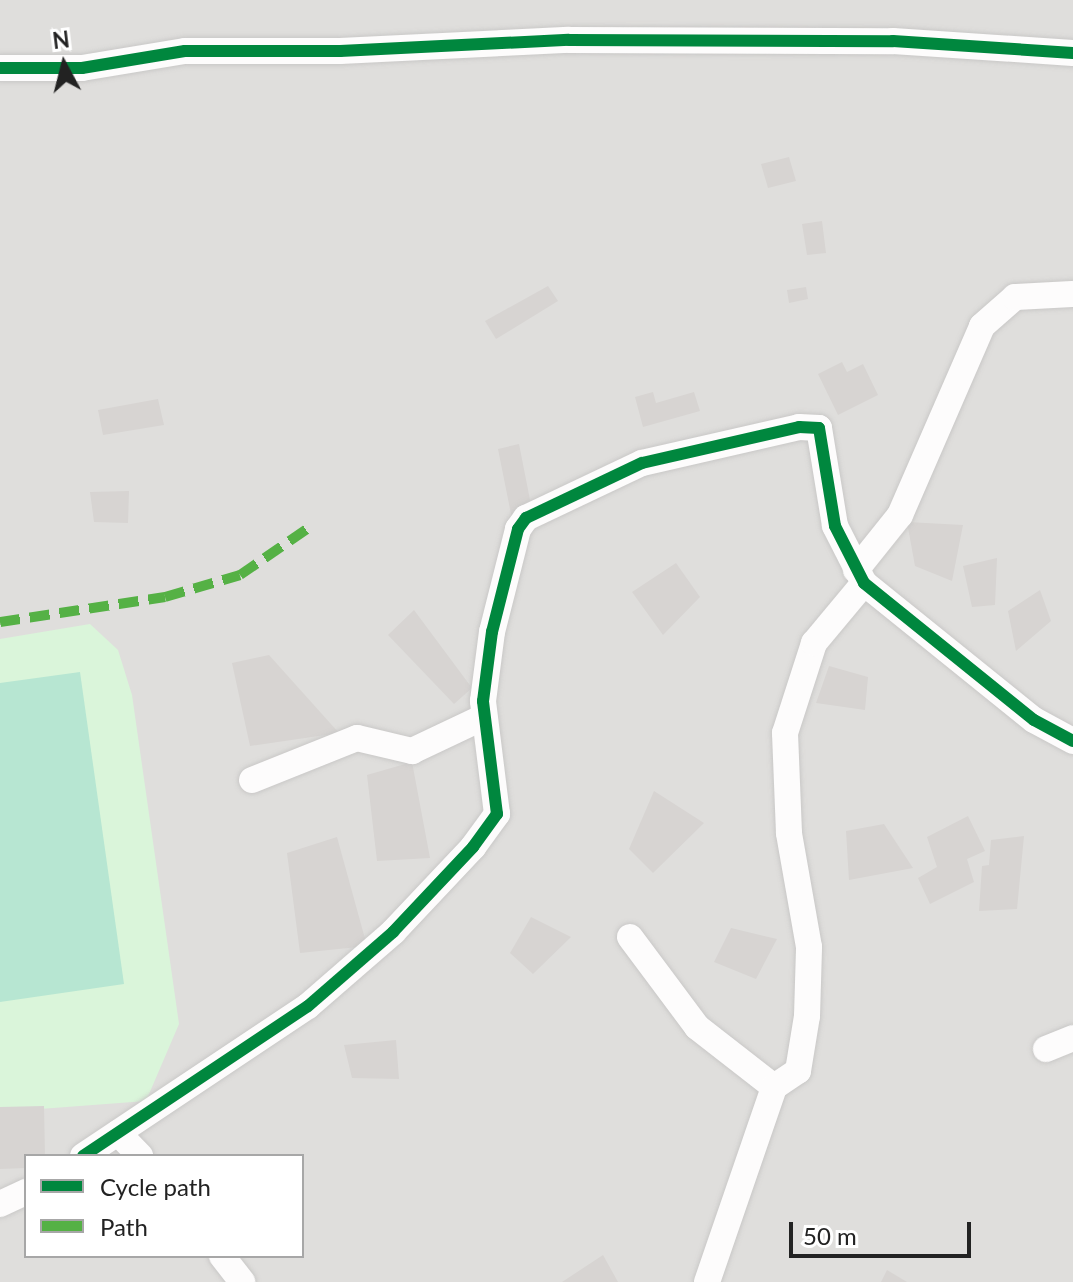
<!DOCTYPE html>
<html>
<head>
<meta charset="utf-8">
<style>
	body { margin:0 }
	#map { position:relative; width:1073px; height:1282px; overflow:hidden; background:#f0eeeb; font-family:Lato,sans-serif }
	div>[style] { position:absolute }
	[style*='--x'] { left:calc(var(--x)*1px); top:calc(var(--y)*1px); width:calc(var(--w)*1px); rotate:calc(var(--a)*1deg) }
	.residential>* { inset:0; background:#dfdedc }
	.park>* { inset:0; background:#daf5da }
	.pitch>* { inset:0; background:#b7e6d2 }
	.building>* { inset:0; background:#d7d4d2 }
	.roads { filter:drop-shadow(0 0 2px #c9c8c7) drop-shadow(0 0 2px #c9c8c7) }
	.minor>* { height:26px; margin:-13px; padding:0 13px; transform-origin:13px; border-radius:13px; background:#fdfcfc }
	.quiet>* { height:10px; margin-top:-5px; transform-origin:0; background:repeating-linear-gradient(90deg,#55b145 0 20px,transparent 0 30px) }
	.cycleway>* { height:12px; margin:-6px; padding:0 6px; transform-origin:6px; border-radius:6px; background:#00873e }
	span { translate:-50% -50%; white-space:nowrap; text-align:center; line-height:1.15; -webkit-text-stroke:6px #fff; paint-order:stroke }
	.legend { position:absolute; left:24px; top:1154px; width:280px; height:104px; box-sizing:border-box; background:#fff; border:2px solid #a7a7a7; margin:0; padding:10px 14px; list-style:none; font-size:24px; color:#222 }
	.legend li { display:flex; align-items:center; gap:16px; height:40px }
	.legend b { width:40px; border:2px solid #a7a7a7 }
	.north { position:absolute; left:24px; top:24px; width:80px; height:80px; -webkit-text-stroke:6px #fff; paint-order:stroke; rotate:353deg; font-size:22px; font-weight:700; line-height:32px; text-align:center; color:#222 }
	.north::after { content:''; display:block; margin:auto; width:28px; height:36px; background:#222; clip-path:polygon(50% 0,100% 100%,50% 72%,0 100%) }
	.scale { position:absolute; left:789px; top:1222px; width:182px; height:36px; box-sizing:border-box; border:4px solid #222; border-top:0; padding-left:10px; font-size:24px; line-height:28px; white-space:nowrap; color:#222; -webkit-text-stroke:6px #fff; paint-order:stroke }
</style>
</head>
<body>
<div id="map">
	<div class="residential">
		<div style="clip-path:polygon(evenodd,0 0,1073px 0,1073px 1282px,0 1282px,0 0,26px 1156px,302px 1156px,302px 1256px,26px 1256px,26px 1156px)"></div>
	</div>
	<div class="park">
		<div style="clip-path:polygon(90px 624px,118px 650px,132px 695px,179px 1024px,146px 1101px,0 1112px,0 639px)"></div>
	</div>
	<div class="pitch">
		<div style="clip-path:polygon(80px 672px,124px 984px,0 1002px,0 683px)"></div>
	</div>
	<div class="building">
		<div style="clip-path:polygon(789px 157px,796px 181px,768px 188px,761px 164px)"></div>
		<div style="clip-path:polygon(822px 221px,826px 253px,807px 255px,802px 224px)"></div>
		<div style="clip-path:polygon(548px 286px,558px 301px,496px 339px,485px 321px)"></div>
		<div style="clip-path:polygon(806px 287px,808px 299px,789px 303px,787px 290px)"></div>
		<div style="clip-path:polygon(842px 362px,847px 372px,863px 364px,878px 395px,838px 415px,818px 374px)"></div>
		<div style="clip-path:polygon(653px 392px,656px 403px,694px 392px,700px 411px,643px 427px,635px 397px)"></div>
		<div style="clip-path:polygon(158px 399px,164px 425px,103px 435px,98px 410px)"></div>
		<div style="clip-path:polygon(519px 444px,533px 515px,512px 519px,498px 449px)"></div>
		<div style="clip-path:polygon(129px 491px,128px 523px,94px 522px,90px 492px)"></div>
		<div style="clip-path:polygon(907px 522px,963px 525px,952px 581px,915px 566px)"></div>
		<div style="clip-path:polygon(997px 558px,995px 605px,972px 607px,963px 566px)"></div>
		<div style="clip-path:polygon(676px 563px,700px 597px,663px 635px,632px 592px)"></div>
		<div style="clip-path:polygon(1040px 590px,1051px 621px,1016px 651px,1008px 611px)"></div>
		<div style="clip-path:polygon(414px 610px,472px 688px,454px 704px,388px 635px)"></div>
		<div style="clip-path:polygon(269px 655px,339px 733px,250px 746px,232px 663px)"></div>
		<div style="clip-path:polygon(829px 666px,868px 677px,865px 710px,816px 703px)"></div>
		<div style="clip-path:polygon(412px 762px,430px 858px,377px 861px,367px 775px)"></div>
		<div style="clip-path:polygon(654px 791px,704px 823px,653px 873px,629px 849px)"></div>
		<div style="clip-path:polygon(968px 816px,985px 851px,967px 859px,974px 882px,930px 904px,918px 878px,937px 867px,927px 837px)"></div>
		<div style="clip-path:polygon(884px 824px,913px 868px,849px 880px,846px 831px)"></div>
		<div style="clip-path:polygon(1024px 836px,1017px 909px,979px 911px,982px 866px,989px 865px,991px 840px)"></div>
		<div style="clip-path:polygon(337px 837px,367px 946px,300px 953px,287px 853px)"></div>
		<div style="clip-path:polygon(531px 917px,571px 937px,533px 974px,510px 953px)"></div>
		<div style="clip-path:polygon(731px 928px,777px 939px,756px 979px,714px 962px)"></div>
		<div style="clip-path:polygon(396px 1040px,399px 1079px,352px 1078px,344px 1045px)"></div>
		<div style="clip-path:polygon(44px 1106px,45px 1156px,26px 1156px,26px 1168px,0 1169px,0 1107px)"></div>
		<div style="clip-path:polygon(603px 1255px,618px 1282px,562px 1282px)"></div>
		<div style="clip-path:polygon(887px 1270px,907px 1282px,881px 1282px)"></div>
	</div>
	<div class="roads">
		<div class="minor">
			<div style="--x:0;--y:68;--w:82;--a:0"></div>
			<div style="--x:82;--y:68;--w:104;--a:-9.4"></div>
			<div style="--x:185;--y:51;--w:155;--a:0"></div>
			<div style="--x:340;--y:51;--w:229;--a:-2.8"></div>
			<div style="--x:569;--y:40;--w:324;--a:0.2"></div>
			<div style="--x:893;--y:41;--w:180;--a:3.8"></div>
			<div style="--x:856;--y:570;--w:70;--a:-51.3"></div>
			<div style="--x:900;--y:515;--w:206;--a:-66.5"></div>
			<div style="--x:982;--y:326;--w:44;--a:-41.3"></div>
			<div style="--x:1015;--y:297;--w:58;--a:-3"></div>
			<div style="--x:252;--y:780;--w:113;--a:-21.8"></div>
			<div style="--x:357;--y:738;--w:57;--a:13.3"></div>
			<div style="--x:412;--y:751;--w:80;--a:-25.3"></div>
			<div style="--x:630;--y:937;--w:112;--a:53.3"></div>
			<div style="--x:697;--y:1027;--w:98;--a:37.9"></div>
			<div style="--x:1046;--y:1049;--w:29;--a:-22"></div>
			<div style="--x:118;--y:1133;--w:32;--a:46"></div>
			<div style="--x:83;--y:1156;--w:270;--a:-33.7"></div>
			<div style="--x:308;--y:1006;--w:113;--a:-41"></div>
			<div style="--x:393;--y:932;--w:117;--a:-46.7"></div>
			<div style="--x:473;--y:847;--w:41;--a:-54"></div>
			<div style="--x:497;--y:814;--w:114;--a:-97.1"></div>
			<div style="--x:483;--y:701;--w:70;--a:-82.6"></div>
			<div style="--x:492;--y:632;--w:106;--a:-75.8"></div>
			<div style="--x:518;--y:529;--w:14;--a:-54"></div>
			<div style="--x:526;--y:518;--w:128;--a:-25.4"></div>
			<div style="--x:642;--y:463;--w:161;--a:-12.9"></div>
			<div style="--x:799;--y:427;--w:20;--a:3"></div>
			<div style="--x:819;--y:428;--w:99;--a:80.7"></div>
			<div style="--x:835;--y:526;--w:64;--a:63"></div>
			<div style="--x:864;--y:583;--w:218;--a:38.9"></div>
			<div style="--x:1034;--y:720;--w:44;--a:28.3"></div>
			<div style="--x:0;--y:1204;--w:29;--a:-25"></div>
			<div style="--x:222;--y:1256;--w:33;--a:52"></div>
			<div style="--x:707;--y:1282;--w:206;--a:-71"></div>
			<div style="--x:774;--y:1087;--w:29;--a:-34"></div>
			<div style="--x:798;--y:1071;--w:56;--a:-80.7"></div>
			<div style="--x:807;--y:1016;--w:69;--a:-88.3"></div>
			<div style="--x:809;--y:947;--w:116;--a:-100"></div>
			<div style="--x:789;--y:833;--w:100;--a:-92.3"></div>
			<div style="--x:785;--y:733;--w:95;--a:-72.1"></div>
			<div style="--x:814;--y:643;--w:78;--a:-50.2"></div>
		</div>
	</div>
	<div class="quiet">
		<div style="--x:0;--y:622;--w:167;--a:-8.6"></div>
		<div style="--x:165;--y:597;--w:78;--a:-16.3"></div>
		<div style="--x:240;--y:575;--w:81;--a:-34.5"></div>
	</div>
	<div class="cycleway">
		<div style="--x:0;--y:68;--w:82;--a:0"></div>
		<div style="--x:82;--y:68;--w:104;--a:-9.4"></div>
		<div style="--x:185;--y:51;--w:155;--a:0"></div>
		<div style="--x:340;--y:51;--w:229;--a:-2.8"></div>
		<div style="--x:569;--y:40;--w:324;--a:0.2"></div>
		<div style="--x:893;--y:41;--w:180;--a:3.8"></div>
		<div style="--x:83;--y:1156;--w:270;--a:-33.7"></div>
		<div style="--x:308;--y:1006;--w:113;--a:-41"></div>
		<div style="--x:393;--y:932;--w:117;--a:-46.7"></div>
		<div style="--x:473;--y:847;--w:41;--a:-54"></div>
		<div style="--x:497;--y:814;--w:114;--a:-97.1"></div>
		<div style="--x:483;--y:701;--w:70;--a:-82.6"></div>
		<div style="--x:492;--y:632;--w:106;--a:-75.8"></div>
		<div style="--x:518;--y:529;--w:14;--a:-54"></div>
		<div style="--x:526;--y:518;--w:128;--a:-25.4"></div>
		<div style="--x:642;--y:463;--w:161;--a:-12.9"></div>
		<div style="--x:799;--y:427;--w:20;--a:3"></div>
		<div style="--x:819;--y:428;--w:99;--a:80.7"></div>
		<div style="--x:835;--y:526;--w:64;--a:63"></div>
		<div style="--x:864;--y:583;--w:218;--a:38.9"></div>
		<div style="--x:1034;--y:720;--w:44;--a:28.3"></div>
	</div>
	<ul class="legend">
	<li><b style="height:10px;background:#00873e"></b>Cycle path</li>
	<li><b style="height:10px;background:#55b145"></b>Path</li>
	</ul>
	<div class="north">N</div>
	<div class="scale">50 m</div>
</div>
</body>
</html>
